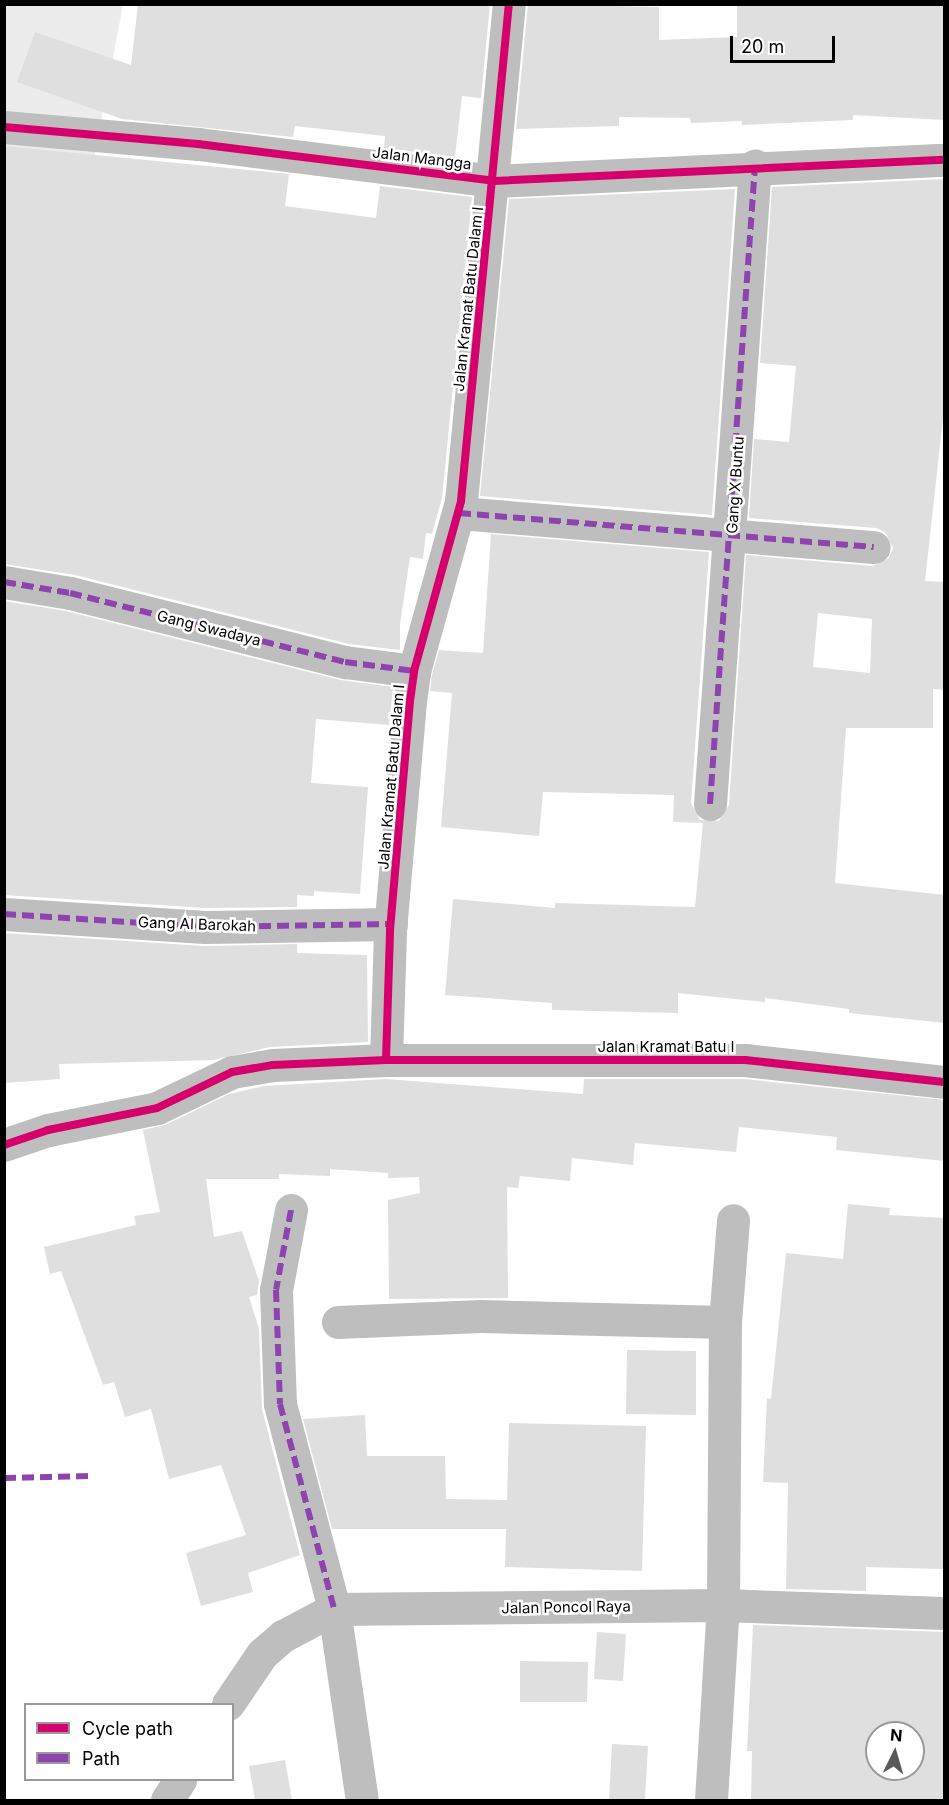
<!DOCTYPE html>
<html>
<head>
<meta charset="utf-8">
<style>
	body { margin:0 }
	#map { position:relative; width:949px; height:1805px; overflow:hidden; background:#fff; font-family:Inter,sans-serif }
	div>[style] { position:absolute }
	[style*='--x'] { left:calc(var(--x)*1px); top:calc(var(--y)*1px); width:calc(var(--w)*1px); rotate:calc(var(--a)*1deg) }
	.green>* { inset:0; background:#ececec }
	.building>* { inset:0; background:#dfdfdf }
	.minor>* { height:33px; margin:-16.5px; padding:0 16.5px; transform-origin:16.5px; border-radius:16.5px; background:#bebebe }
	.quiet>* { height:6px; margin-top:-3px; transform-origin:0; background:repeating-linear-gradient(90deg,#8e44ad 0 12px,transparent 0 18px) }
	.cycleway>* { height:8px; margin:-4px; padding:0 4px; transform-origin:4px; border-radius:4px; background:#d6006c }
	span { translate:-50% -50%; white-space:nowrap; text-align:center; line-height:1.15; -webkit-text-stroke:5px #fff; paint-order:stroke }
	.street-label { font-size:15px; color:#000 }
	.frame { position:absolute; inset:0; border:6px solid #000; pointer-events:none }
	.legend { position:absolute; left:24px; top:1703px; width:210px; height:78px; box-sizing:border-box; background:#fff; border:2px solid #999; margin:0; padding:8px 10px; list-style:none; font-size:18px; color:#000 }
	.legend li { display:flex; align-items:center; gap:12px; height:30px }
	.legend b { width:30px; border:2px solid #999 }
	.north { position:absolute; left:865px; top:1721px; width:60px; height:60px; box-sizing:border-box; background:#fff; border:2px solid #999; border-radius:50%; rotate:5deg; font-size:16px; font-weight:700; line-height:24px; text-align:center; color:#000 }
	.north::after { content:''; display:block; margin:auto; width:21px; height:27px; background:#595959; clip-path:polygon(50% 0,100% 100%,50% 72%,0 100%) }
	.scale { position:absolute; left:730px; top:36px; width:105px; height:27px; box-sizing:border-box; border:3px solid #000; border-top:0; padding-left:8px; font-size:18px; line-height:21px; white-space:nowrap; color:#000; -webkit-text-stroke:4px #fff; paint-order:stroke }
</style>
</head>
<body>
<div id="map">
	<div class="green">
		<div style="clip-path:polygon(5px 5px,123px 5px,93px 164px,5px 151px)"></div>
	</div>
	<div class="building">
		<div style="clip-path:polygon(138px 4px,490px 4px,481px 98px,462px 96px,455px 157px,384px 148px,385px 136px,295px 126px,293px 137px,122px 119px,17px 82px,35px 32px,131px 65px)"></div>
		<div style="clip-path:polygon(528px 4px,659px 7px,659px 40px,737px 37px,737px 4px,945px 4px,945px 120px,853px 115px,853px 120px,742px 125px,742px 121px,691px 123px,690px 118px,619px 117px,619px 126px,516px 129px)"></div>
		<div style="clip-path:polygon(4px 146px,289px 174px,285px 206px,376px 218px,380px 186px,472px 197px,442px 498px,432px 534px,426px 533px,423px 559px,410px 557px,400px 624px,400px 650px,349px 644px,75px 575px,4px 564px)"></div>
		<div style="clip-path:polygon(evenodd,945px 179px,945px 400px,925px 581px,945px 582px,945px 690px,933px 689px,933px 728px,846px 728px,835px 883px,945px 895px,945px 1023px,849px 1013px,849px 1009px,765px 998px,765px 1002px,678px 993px,678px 1013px,552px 1010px,552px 1003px,445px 995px,453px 899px,555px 908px,555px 903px,695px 907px,703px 823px,673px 822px,674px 795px,543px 792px,539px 836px,441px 827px,452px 693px,430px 691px,432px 675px,439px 650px,483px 653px,491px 534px,709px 552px,691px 803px,700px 820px,719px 821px,729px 805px,746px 555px,873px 566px,889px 558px,893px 548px,885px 532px,876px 528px,749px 518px,754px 439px,789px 442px,796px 366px,760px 363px,772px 187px,945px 179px,818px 613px,872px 619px,870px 673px,813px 667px,818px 613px)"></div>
		<div style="clip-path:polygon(735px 189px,712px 515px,480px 496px,509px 199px)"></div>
		<div style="clip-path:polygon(4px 601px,66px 611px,341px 680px,393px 687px,389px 725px,316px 719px,311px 783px,368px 787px,360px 894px,314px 891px,314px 896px,297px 895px,297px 907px,205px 908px,4px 895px)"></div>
		<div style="clip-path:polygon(4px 933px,204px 946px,297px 944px,297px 953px,367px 955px,368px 1042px,270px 1047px,213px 1060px,59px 1064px,60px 1079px,4px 1083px)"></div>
		<div style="clip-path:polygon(386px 1079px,583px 1094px,584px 1079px,744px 1079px,945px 1100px,945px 1161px,836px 1150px,837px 1137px,739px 1127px,736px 1152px,635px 1143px,633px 1165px,572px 1158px,570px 1181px,520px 1176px,518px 1188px,507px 1187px,508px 1298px,389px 1299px,388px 1200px,420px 1193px,419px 1177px,388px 1178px,388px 1173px,330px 1169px,330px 1176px,279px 1174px,279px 1179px,206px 1179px,214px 1237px,242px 1231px,259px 1281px,257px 1295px,249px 1297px,259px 1329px,262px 1409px,300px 1555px,248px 1573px,253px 1592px,201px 1606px,186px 1553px,246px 1535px,221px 1465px,169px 1479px,151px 1409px,125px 1417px,114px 1382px,103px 1385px,61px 1271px,50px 1274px,44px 1247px,136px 1225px,134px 1216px,160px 1212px,143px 1130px,165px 1125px,229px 1094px,264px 1086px)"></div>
		<div style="clip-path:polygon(848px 1204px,890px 1208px,889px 1215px,945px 1218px,943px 1569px,866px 1567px,866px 1591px,786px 1589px,788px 1483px,763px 1482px,767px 1398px,771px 1399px,786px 1253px,843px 1259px)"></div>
		<div style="clip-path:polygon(627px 1350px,696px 1351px,696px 1415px,626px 1414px)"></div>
		<div style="clip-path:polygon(365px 1415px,367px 1456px,445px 1456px,446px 1499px,507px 1500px,509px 1423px,646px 1426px,642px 1571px,505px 1567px,506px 1529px,332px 1529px,303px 1419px)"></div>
		<div style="clip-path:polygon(evenodd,753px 1625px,945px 1632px,945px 1800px,751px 1800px,752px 1751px,747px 1751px,753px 1625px,877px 1733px,913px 1733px,913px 1769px,877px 1769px,877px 1733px)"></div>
		<div style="clip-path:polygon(597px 1632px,626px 1634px,623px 1681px,594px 1679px)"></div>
		<div style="clip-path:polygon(520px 1661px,588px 1662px,587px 1702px,520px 1702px)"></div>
		<div style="clip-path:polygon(612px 1744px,648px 1746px,645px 1800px,609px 1800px)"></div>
		<div style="clip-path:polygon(285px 1760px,292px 1800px,255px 1800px,249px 1766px)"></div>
	</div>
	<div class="minor">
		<div style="--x:4;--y:127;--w:195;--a:5"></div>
		<div style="--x:198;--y:144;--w:298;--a:7.1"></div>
		<div style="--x:494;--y:181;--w:450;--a:-2.7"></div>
		<div style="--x:459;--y:513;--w:416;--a:4.7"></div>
		<div style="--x:4;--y:582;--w:67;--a:9.5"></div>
		<div style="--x:70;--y:593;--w:284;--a:14.1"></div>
		<div style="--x:345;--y:662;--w:70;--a:7.4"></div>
		<div style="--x:710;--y:804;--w:640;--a:-85.97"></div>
		<div style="--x:4;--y:914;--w:201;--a:3.7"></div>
		<div style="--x:205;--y:927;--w:186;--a:-0.9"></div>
		<div style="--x:386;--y:1060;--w:130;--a:-88.2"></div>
		<div style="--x:390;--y:930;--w:230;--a:-85"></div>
		<div style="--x:410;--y:701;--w:30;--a:-82"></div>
		<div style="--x:414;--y:671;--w:176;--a:-74.5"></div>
		<div style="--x:461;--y:501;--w:499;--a:-84.5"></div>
		<div style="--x:4;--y:1145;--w:46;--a:-18.8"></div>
		<div style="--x:48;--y:1130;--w:111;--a:-11.4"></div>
		<div style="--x:157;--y:1108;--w:83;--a:-25.6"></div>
		<div style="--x:232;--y:1072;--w:42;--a:-9.7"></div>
		<div style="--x:273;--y:1065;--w:113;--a:-2.5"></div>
		<div style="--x:386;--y:1060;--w:359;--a:0"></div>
		<div style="--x:745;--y:1060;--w:200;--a:6.3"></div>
		<div style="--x:291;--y:1210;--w:81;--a:100.6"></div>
		<div style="--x:276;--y:1290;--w:114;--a:88"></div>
		<div style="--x:280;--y:1404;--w:212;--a:75.2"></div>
		<div style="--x:334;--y:1609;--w:193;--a:81.7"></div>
		<div style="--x:338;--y:1322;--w:143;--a:-2.4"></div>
		<div style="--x:481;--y:1316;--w:244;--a:1.4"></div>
		<div style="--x:228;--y:1704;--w:60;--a:-55.8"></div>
		<div style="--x:262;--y:1654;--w:28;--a:-41"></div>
		<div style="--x:283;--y:1636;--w:58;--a:-27.9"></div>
		<div style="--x:334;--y:1609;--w:389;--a:-0.6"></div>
		<div style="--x:723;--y:1605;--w:221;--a:2.1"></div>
		<div style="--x:167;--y:1800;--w:24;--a:-57"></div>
		<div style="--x:711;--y:1800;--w:195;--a:-86.5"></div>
		<div style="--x:723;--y:1605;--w:283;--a:-89.6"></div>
		<div style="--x:725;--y:1322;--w:102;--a:-85.5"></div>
	</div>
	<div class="quiet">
		<div style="--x:459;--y:513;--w:416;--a:4.7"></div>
		<div style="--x:4;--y:582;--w:67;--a:9.5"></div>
		<div style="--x:70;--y:593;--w:284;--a:14.1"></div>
		<div style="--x:345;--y:662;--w:70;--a:7.4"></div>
		<div style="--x:710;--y:804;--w:640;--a:-85.97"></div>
		<div style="--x:4;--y:914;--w:201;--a:3.7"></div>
		<div style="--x:205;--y:927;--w:186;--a:-0.9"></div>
		<div style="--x:291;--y:1210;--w:81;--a:100.6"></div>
		<div style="--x:276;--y:1290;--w:114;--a:88"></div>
		<div style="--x:280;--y:1404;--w:212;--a:75.2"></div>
		<div style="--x:4;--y:1478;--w:88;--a:-1.3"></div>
	</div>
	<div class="cycleway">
		<div style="--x:4;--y:127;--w:195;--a:5"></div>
		<div style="--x:198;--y:144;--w:298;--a:7.1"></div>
		<div style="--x:494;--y:181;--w:450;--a:-2.7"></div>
		<div style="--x:386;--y:1060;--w:130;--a:-88.2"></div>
		<div style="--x:390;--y:930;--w:230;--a:-85"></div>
		<div style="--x:410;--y:701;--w:30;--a:-82"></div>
		<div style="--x:414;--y:671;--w:176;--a:-74.5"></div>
		<div style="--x:461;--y:501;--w:499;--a:-84.5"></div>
		<div style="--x:4;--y:1145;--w:46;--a:-18.8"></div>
		<div style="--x:48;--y:1130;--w:111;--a:-11.4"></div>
		<div style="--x:157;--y:1108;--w:83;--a:-25.6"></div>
		<div style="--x:232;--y:1072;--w:42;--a:-9.7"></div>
		<div style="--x:273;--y:1065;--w:113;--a:-2.5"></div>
		<div style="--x:386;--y:1060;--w:359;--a:0"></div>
		<div style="--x:745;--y:1060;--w:200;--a:6.3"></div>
	</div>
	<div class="street-label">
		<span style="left:422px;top:158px;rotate:7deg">Jalan Mangga</span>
		<span style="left:468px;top:299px;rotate:-84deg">Jalan Kramat Batu Dalam I</span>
		<span style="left:735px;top:485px;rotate:-86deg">Gang X Buntu</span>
		<span style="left:209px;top:628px;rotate:14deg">Gang Swadaya</span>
		<span style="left:391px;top:777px;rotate:-85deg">Jalan Kramat Batu Dalam I</span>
		<span style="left:197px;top:924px;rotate:2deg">Gang Al Barokah</span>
		<span style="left:666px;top:1047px">Jalan Kramat Batu I</span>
		<span style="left:566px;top:1607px;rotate:-1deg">Jalan Poncol Raya</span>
	</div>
	<div class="frame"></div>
	<ul class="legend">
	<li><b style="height:8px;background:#d6006c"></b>Cycle path</li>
	<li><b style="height:8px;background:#8e44ad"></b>Path</li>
	</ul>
	<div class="north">N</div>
	<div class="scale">20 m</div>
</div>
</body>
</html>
